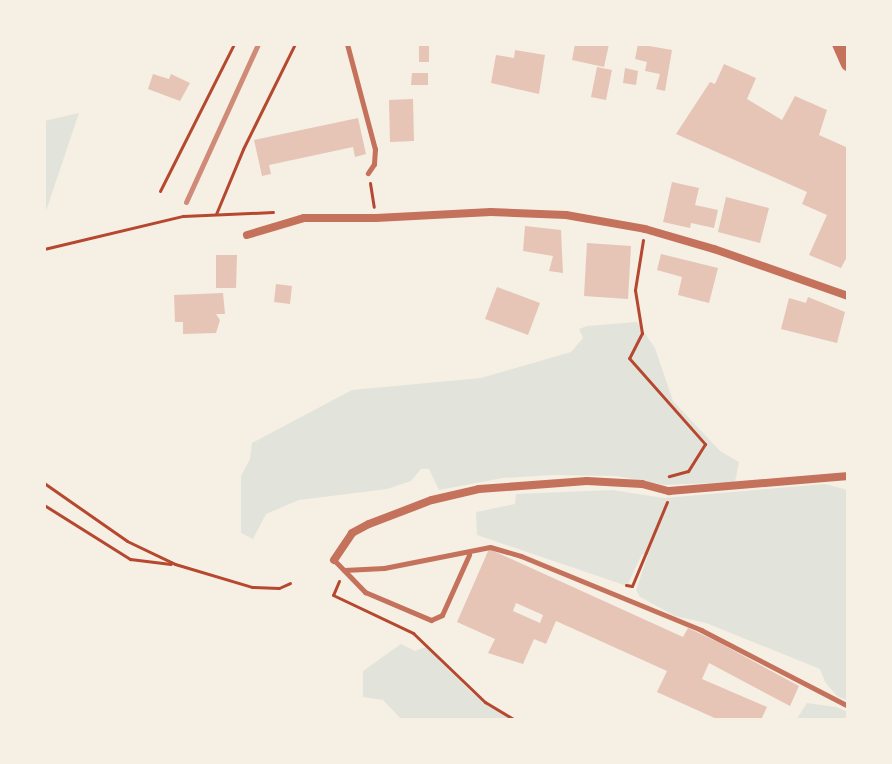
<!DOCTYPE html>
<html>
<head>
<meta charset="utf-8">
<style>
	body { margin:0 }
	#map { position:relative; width:892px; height:764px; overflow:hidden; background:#f6efe4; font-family:Helvetica,sans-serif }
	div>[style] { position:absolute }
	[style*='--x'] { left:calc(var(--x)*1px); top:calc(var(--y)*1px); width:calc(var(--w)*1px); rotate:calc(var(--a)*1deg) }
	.green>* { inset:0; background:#e2e4dc }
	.building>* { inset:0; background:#e6c5b7 }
	.path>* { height:3px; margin:-1.5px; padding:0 1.5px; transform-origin:1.5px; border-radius:1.5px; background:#b5482f }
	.service>* { height:5px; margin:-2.5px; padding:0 2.5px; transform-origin:2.5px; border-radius:2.5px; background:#c5725c }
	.minor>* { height:8px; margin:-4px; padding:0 4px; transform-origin:4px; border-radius:4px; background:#c5725c }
	.tertiary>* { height:14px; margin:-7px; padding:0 7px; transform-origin:7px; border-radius:7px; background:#c5725c }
	.rail>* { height:5px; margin:-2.5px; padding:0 2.5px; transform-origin:2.5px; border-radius:2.5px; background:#cf8b77 }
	span { translate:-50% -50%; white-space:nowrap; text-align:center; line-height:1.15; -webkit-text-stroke:6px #f6efe4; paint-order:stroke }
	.frame { position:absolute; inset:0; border:46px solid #f6efe4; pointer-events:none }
</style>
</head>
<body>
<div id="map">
	<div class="green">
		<div style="clip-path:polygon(79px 113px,44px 217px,44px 121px)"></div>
		<div style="clip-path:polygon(637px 322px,655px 348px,673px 401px,720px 451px,739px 462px,735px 482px,664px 485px,617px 476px,551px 475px,503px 478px,439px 490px,429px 469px,421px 469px,411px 481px,387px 489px,299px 500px,266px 514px,253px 539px,241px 533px,241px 476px,250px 459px,252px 443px,352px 390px,481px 378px,571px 352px,583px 338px,579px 329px,587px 326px)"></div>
		<div style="clip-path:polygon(825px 484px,848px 490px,848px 701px,837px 696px,825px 682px,820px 669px,706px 623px,675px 616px,640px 597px,636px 590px,648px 555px,642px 554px,627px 586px,477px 535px,476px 512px,515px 504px,516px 494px,612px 490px,664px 498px)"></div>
		<div style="clip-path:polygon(401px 644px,415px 651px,426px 647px,471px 692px,513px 720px,402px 720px,383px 700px,363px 697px,363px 671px)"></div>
		<div style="clip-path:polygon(807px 703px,836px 707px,848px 712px,848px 720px,796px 720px)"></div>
	</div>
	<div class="building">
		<div style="clip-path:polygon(419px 44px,429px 44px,429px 62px,419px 62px)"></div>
		<div style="clip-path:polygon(575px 44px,609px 44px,604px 67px,572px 60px)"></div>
		<div style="clip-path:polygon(638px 44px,672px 50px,665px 91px,656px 89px,660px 74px,645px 71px,647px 62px,635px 59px)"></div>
		<div style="clip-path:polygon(515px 50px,545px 55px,539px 94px,491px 83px,496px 55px,514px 58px)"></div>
		<div style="clip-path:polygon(724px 64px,756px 78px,747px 99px,782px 120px,795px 96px,827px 110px,819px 135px,848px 148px,848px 255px,841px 268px,809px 255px,827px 215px,802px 204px,807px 192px,676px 134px,710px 82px,715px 84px)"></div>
		<div style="clip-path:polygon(597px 67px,612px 70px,606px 100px,591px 97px)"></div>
		<div style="clip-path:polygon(625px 68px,638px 71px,636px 85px,623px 83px)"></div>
		<div style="clip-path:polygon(412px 73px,428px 73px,428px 85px,411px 85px)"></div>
		<div style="clip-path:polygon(153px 74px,169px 79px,171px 74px,190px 83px,180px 101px,148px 89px)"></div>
		<div style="clip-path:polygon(413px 99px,414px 141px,390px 142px,389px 100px)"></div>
		<div style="clip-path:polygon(358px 118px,366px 154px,355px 157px,353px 147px,269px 165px,271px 174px,262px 176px,254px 140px)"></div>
		<div style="clip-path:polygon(672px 182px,699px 188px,695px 205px,718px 210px,714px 228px,691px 223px,690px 228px,663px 222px)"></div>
		<div style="clip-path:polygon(726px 197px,769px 208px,760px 243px,718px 232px)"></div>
		<div style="clip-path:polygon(525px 226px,561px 230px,563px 273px,549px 271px,553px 256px,523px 251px)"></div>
		<div style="clip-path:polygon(587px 243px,631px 246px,628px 299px,584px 296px)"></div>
		<div style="clip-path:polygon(661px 254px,718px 268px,709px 303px,678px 295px,682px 277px,657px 270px)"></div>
		<div style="clip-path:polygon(216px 255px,237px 255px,236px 288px,216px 288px)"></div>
		<div style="clip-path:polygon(276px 284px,292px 286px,290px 304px,274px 302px)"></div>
		<div style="clip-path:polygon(497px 287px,540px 303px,528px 335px,485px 319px)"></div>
		<div style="clip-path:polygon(223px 293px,225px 314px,216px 314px,220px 320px,216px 333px,183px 334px,183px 322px,175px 322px,174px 295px)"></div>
		<div style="clip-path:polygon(808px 297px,845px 312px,837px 343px,781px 329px,789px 298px,806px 303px)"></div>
		<div style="clip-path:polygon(evenodd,489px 549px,683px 637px,688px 628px,718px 642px,799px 686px,790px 706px,709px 663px,702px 679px,767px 707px,761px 720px,719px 720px,657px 692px,667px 671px,556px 621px,546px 644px,534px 639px,523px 664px,488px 653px,495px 639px,457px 622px,489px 549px,516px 603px,543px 615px,540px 623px,513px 611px,516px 603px)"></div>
	</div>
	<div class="path">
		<div style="--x:370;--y:183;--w:24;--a:81"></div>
		<div style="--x:160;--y:191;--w:165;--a:-63.3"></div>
		<div style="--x:216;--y:214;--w:70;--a:-67.4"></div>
		<div style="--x:243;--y:149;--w:117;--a:-63.7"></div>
		<div style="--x:643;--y:240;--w:51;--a:99.1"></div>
		<div style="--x:635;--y:290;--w:44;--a:80.8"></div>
		<div style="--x:642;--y:333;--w:28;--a:117"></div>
		<div style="--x:629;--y:358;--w:115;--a:48.5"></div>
		<div style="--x:705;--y:444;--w:32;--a:122"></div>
		<div style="--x:688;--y:471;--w:20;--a:165"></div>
		<div style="--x:44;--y:249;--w:143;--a:-13.4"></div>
		<div style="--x:183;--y:216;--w:90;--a:-2.5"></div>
		<div style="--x:44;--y:483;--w:101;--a:34.9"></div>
		<div style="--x:127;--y:541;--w:53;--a:25.6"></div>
		<div style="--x:175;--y:564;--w:80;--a:16.6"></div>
		<div style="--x:252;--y:587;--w:27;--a:2"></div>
		<div style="--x:279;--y:588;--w:12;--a:-24"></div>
		<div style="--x:44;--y:505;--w:102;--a:32.1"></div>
		<div style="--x:130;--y:559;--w:41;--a:7"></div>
		<div style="--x:339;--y:581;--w:15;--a:113"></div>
		<div style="--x:333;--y:595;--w:89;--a:25.4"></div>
		<div style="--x:413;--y:633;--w:100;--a:43.8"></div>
		<div style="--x:485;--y:702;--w:35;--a:31"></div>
		<div style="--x:626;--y:585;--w:6;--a:9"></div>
		<div style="--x:632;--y:586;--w:91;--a:-67.4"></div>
	</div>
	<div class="service">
		<div style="--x:347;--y:44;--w:109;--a:75.1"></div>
		<div style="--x:375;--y:149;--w:15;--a:94"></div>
		<div style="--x:374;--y:164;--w:11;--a:124"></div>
		<div style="--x:334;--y:560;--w:45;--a:45.9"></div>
		<div style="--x:365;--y:592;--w:72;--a:23"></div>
		<div style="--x:431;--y:620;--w:12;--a:-24"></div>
		<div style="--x:442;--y:615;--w:66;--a:-65.8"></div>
		<div style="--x:344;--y:570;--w:40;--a:-2.9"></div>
		<div style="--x:384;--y:568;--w:108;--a:-11.2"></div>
		<div style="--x:490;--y:547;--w:32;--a:16"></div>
		<div style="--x:521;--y:556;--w:195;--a:22.3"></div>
		<div style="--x:701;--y:630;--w:165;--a:27.3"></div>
	</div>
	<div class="minor">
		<div style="--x:247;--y:235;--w:59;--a:-16.6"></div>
		<div style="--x:304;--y:218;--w:72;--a:0"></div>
		<div style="--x:376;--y:218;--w:115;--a:-3"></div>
		<div style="--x:491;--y:212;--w:75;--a:2.3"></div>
		<div style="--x:566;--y:215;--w:80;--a:10"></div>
		<div style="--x:645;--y:229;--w:72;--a:16.2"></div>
		<div style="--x:714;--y:249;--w:142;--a:19.3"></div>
		<div style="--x:334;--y:560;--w:32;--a:-56"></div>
		<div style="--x:352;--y:533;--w:19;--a:-28"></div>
		<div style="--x:369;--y:524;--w:67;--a:-20.9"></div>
		<div style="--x:432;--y:500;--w:48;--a:-13.2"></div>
		<div style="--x:479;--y:489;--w:108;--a:-4.2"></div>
		<div style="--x:587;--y:481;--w:55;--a:3.1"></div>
		<div style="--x:642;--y:484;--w:28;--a:15"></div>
		<div style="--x:669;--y:491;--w:180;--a:-4.8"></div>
	</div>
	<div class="tertiary">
		<div style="--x:839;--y:44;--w:22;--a:66"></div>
	</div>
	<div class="rail">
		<div style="--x:186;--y:202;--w:174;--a:-65.5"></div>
	</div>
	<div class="frame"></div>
</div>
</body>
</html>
